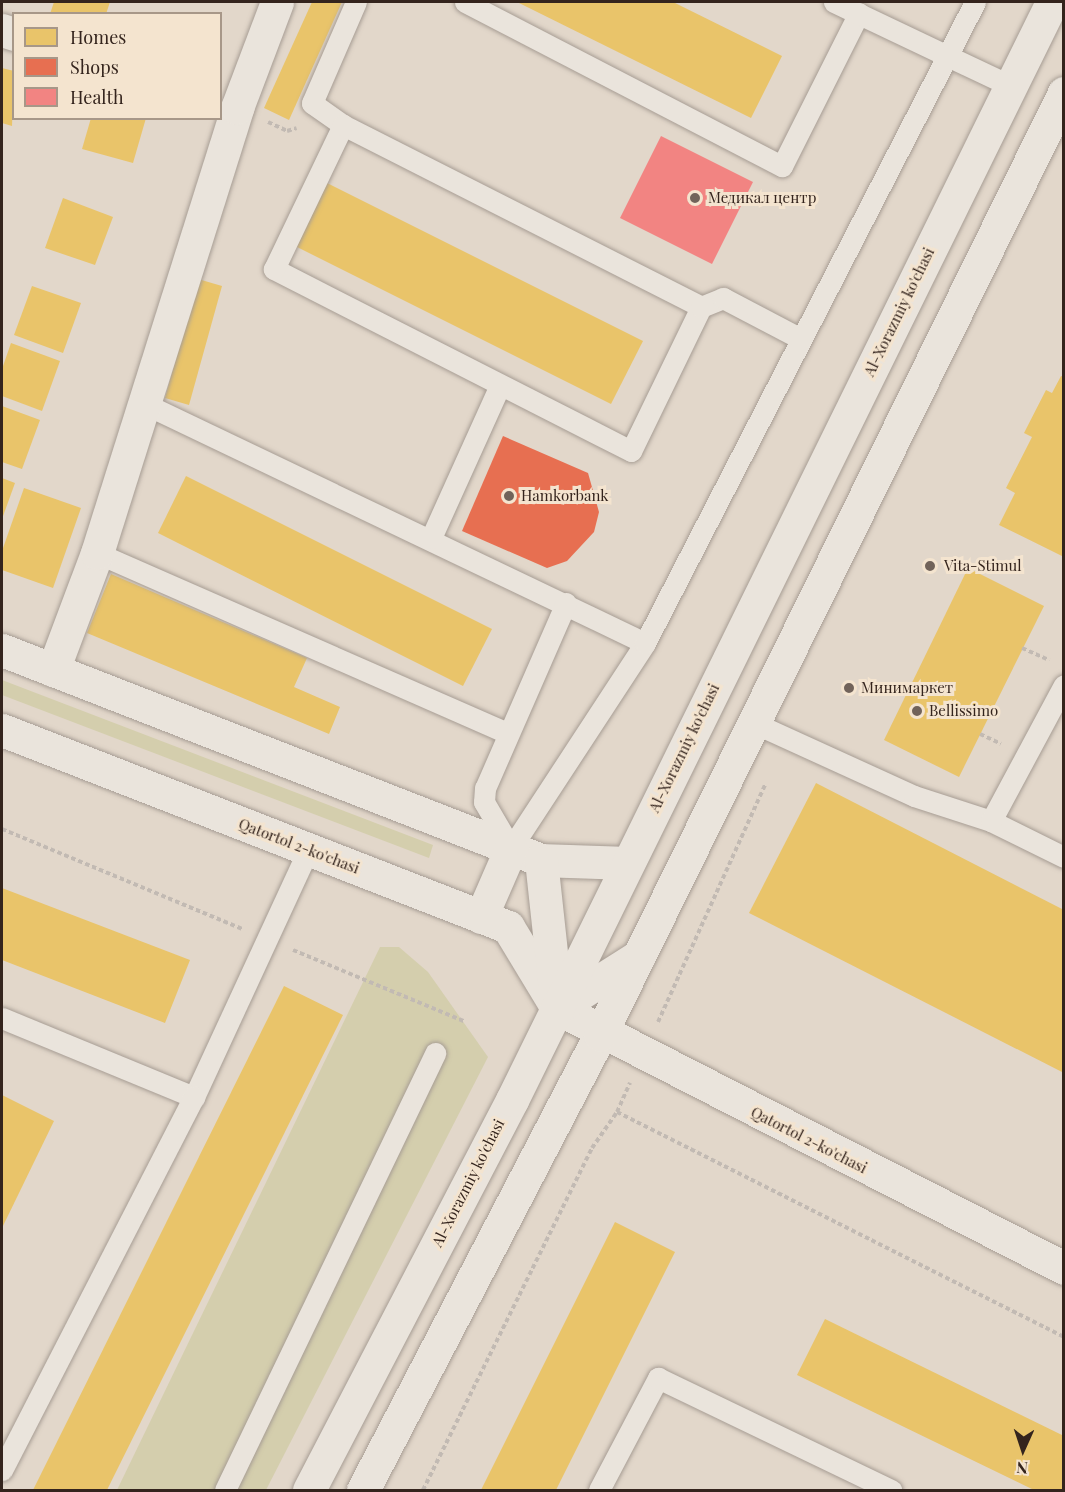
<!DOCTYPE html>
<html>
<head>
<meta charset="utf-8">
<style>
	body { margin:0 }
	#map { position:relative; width:1065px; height:1492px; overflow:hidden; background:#e2d7ca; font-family:"Playfair Display",serif }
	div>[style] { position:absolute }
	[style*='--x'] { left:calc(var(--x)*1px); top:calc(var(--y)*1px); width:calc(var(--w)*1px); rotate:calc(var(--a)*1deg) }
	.green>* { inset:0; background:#d4cead }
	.homes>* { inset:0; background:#e9c46a }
	.shops>* { inset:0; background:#e76f51 }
	.health>* { inset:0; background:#f28482 }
	.path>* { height:4px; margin-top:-2px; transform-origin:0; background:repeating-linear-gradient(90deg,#c2bab3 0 4.5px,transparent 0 7.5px) }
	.roads { filter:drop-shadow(0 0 2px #a79d94) drop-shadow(0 0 2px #a79d94) }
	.lane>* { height:21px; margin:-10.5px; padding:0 10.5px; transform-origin:10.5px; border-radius:10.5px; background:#eae4dc }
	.street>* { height:33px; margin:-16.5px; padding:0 16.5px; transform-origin:16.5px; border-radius:16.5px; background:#eae4dc }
	.secondary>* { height:33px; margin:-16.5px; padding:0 16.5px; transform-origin:16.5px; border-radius:16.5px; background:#eae4dc }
	.dots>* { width:16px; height:16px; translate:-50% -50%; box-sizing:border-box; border:3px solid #f4e4cf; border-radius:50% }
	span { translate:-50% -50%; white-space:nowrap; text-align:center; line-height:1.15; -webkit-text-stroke:6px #f4e4cf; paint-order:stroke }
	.poi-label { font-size:15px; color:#34241d }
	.left { translate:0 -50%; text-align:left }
	.street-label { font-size:15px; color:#34241d }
	.frame { position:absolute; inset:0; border:3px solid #34241d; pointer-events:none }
	.legend { position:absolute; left:12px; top:12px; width:210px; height:108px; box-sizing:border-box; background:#f4e4cf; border:2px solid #a79788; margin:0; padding:8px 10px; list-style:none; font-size:18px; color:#34241d }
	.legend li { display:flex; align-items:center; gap:12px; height:30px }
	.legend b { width:30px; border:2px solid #a79788 }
	.north { position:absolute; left:993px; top:1420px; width:60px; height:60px; -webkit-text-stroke:4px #f4e4cf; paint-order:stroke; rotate:183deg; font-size:16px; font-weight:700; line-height:24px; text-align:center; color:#34241d }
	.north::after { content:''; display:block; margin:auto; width:21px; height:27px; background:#34241d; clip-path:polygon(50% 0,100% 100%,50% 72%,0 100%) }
</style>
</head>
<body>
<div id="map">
	<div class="green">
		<div style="clip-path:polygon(2px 680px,433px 845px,429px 858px,2px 695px)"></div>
		<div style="clip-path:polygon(380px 947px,399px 947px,428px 972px,488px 1057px,266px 1490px,117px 1490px)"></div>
	</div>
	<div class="homes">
		<div style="clip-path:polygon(54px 2px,110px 2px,106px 14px,50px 14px)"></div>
		<div style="clip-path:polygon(312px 2px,342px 2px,289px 120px,264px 108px)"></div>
		<div style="clip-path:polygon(517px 2px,673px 2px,782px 56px,751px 118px)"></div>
		<div style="clip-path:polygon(2px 68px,14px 71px,12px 126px,2px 123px)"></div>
		<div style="clip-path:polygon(91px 118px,146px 118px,133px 163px,82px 149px)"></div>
		<div style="clip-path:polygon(325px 182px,643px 341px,611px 404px,293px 245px)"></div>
		<div style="clip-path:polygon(63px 198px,113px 217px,95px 265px,45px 248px)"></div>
		<div style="clip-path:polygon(198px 279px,222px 286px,189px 405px,165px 398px)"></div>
		<div style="clip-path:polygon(32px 286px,81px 303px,63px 353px,14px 335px)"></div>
		<div style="clip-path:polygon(11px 343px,60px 361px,42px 411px,2px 396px,2px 369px)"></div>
		<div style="clip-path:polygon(1061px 376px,1064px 377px,1064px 557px,999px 525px,1015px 493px,1006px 488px,1032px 437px,1024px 433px,1046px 390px,1052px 393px)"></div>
		<div style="clip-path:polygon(2px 406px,40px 420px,22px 469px,2px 462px)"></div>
		<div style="clip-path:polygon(186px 476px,492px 629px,463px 686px,158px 533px)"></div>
		<div style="clip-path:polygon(2px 478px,15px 483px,2px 519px)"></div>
		<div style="clip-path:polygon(24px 488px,81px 508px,53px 588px,2px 570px,2px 551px)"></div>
		<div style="clip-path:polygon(968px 568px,1044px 606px,959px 777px,884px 740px)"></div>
		<div style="clip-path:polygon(111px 574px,307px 658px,294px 687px,340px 707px,329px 734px,87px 633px)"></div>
		<div style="clip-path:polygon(816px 783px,1064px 910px,1064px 1073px,749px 913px)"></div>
		<div style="clip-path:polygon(2px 888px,190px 960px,165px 1023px,2px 960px)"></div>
		<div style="clip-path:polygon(284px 986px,343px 1015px,107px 1490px,33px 1490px)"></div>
		<div style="clip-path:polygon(2px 1095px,54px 1121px,2px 1228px)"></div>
		<div style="clip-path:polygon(615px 1222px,675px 1252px,556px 1490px,481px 1490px)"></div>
		<div style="clip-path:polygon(825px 1319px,1064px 1436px,1064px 1490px,1034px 1490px,797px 1375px)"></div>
	</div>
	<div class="shops">
		<div style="clip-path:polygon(503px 436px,588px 473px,599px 512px,594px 532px,567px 561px,547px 568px,462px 531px)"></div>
	</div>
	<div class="health">
		<div style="clip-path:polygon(661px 136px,753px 182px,712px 264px,620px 218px)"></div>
	</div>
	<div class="path">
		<div style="--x:268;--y:122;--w:21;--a:25"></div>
		<div style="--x:287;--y:131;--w:10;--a:-17"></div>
		<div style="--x:1022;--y:648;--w:30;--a:24"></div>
		<div style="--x:980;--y:734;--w:23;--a:25"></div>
		<div style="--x:2;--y:829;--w:260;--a:22.6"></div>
		<div style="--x:293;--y:950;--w:187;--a:22.6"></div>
		<div style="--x:658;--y:1022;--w:260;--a:-65.7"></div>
		<div style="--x:617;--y:1112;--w:32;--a:-66"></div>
		<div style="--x:423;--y:1490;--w:381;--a:-63.7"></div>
		<div style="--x:592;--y:1148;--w:44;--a:-55.2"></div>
		<div style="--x:617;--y:1112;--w:500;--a:26.72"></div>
	</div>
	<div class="roads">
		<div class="lane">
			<div style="--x:465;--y:2;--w:357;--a:27.4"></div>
			<div style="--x:782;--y:166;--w:171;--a:-63.3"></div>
			<div style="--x:834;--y:2;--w:196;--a:25.4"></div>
			<div style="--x:343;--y:125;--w:38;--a:-145"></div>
			<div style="--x:312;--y:103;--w:110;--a:-66.5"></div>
			<div style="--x:701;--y:307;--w:160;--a:115.9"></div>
			<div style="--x:631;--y:451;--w:401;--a:-153"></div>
			<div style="--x:274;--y:269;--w:160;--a:-64.4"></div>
			<div style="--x:343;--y:125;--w:402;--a:26.9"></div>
			<div style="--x:701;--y:307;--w:24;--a:-22"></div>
			<div style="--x:723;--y:298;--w:88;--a:27.7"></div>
			<div style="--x:145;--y:404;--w:554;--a:25.55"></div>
			<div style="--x:431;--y:538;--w:168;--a:-65.7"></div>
			<div style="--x:97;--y:553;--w:449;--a:23.7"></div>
			<div style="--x:566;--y:603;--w:202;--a:113.6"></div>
			<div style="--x:485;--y:788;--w:14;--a:94"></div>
			<div style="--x:484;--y:802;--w:53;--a:59.6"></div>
			<div style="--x:511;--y:848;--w:245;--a:-56.8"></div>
			<div style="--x:645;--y:643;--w:721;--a:-62.76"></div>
			<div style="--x:754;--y:723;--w:176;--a:24.5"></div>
			<div style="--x:914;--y:796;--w:81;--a:18"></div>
			<div style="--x:991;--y:821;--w:81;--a:26.3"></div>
			<div style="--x:991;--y:821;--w:154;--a:-61.8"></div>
			<div style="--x:2;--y:1018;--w:208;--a:22.4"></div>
			<div style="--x:194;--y:1097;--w:272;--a:-65.2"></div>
			<div style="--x:2;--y:1470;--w:420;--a:-62.8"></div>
			<div style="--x:225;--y:1490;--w:485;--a:-64.3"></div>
			<div style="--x:599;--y:1490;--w:127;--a:-62.2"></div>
			<div style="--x:658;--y:1378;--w:259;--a:25.7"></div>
		</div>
		<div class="street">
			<div style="--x:2;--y:30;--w:13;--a:18"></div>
			<div style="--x:53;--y:670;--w:125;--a:-69.4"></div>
			<div style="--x:97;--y:553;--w:467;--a:-72.5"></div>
			<div style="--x:237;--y:108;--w:113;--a:-69.3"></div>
		</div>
		<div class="secondary">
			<div style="--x:2;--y:650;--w:578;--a:21.29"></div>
			<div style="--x:541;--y:860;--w:86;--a:2"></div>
			<div style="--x:2;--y:730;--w:543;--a:21.27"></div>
			<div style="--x:508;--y:927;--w:95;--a:58.8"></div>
			<div style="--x:557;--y:1008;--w:570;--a:27.15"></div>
			<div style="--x:541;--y:860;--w:139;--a:83.8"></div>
			<div style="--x:481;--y:917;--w:75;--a:-66.5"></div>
			<div style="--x:557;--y:1008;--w:97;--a:-32.4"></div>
			<div style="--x:309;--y:1490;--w:440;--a:-62.5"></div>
			<div style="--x:512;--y:1100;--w:1224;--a:-63.81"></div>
			<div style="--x:363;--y:1490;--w:513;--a:-62.49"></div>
			<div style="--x:600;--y:1035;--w:1050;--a:-63.78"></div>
		</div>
	</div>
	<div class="dots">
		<div style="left:695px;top:198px;background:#71635a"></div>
		<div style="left:509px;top:496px;background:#71635a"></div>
		<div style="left:930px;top:566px;background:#71635a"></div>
		<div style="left:849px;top:688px;background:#71635a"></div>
		<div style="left:917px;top:711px;background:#71635a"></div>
	</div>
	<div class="poi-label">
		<span class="left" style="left:708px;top:198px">Медикал центр</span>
		<span class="left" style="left:521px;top:496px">Hamkorbank</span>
		<span class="left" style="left:944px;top:566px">Vita-Stimul</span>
		<span class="left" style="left:861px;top:688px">Минимаркет</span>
		<span class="left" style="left:929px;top:711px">Bellissimo</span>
	</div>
	<div class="street-label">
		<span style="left:899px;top:312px;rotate:-64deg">Al-Xorazmiy ko'chasi</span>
		<span style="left:684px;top:748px;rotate:-64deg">Al-Xorazmiy ko'chasi</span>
		<span style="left:299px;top:846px;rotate:21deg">Qatortol 2-ko'chasi</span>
		<span style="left:809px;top:1140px;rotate:27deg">Qatortol 2-ko'chasi</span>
		<span style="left:468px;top:1183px;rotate:-63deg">Al-Xorazmiy ko'chasi</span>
	</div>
	<div class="frame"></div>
	<ul class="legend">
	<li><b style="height:16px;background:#e9c46a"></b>Homes</li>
	<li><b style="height:16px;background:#e76f51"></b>Shops</li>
	<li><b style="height:16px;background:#f28482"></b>Health</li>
	</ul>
	<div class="north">N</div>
</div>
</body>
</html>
